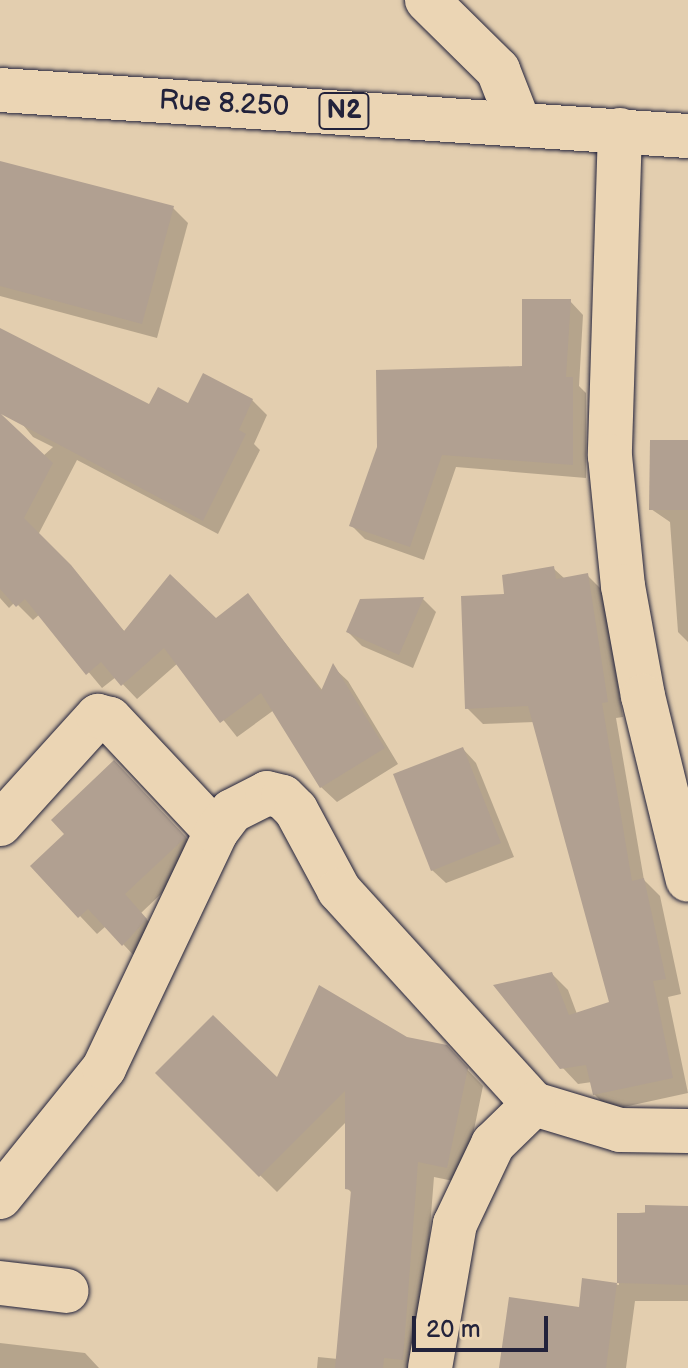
<!DOCTYPE html>
<html>
<head>
<meta charset="utf-8">
<style>
	body { margin:0 }
	#map { position:relative; width:688px; height:1368px; overflow:hidden; background:#e3ceaf; font-family:"Balsamiq Sans",sans-serif }
	div>[style] { position:absolute }
	[style*='--x'] { left:calc(var(--x)*1px); top:calc(var(--y)*1px); width:calc(var(--w)*1px); rotate:calc(var(--a)*1deg) }
	.shadow>* { inset:0; background:#0003 }
	.building>* { inset:0; background:#b1a091 }
	.roads { filter:drop-shadow(0 0 2px #22223b) drop-shadow(0 0 2px #22223b) }
	.street>* { height:44px; margin:-22px; padding:0 22px; transform-origin:22px; border-radius:22px; background:#ebd5b4 }
	.highway>* { height:44px; margin:-22px; padding:0 22px; transform-origin:22px; border-radius:22px; background:#ebd5b4 }
	span { translate:-50% -50%; white-space:nowrap; text-align:center; line-height:1.15; -webkit-text-stroke:8px #ebd5b4; paint-order:stroke }
	.shield-label span { padding:2px 6px; background:#ebd5b4; border:2px solid; border-radius:6px; -webkit-text-stroke-width:0 }
	.shield-label { font-size:26px; color:#22223b; font-weight:700 }
	.street-label { font-size:28px; color:#22223b }
	.scale { position:absolute; left:412px; top:1316px; width:136px; height:36px; box-sizing:border-box; border:4px solid #22223b; border-top:0; padding-left:10px; font-size:24px; line-height:28px; white-space:nowrap; color:#22223b; -webkit-text-stroke:6px #ebd5b4; paint-order:stroke }
</style>
</head>
<body>
<div id="map">
	<div class="shadow">
		<div style="clip-path:polygon(0 163px,173px 208px,188px 223px,157px 338px,0 296px)"></div>
		<div style="clip-path:polygon(570px 301px,583px 315px,579px 386px,586px 393px,586px 478px,456px 467px,424px 560px,365px 539px,351px 525px,524px 368px)"></div>
		<div style="clip-path:polygon(0 330px,150px 407px,252px 400px,267px 415px,254px 444px,260px 450px,218px 534px,77px 460px,38px 535px,125px 632px,216px 621px,248px 596px,323px 691px,333px 667px,348px 681px,398px 764px,337px 802px,321px 787px,274px 710px,237px 737px,178px 663px,137px 699px,116px 677px,102px 688px,40px 614px,33px 620px,15px 602px,9px 608px,0 598px,0 495px,53px 447px,33px 437px,0 397px)"></div>
		<div style="clip-path:polygon(688px 442px,688px 642px,678px 632px,670px 522px,651px 509px)"></div>
		<div style="clip-path:polygon(553px 568px,565px 579px,587px 575px,603px 591px,623px 717px,616px 718px,644px 880px,660px 896px,681px 994px,668px 997px,688px 1093px,610px 1110px,594px 1094px,592px 1082px,578px 1084px,562px 1067px,552px 974px,568px 990px,577px 1014px,611px 1003px,535px 722px,483px 724px,467px 708px,507px 596px)"></div>
		<div style="clip-path:polygon(423px 599px,436px 612px,413px 668px,362px 646px,348px 632px)"></div>
		<div style="clip-path:polygon(463px 749px,476px 763px,514px 857px,446px 883px,432px 870px)"></div>
		<div style="clip-path:polygon(132px 780px,202px 855px,141px 913px,163px 938px,140px 962px,106px 926px,97px 934px,80px 916px,67px 834px)"></div>
		<div style="clip-path:polygon(406px 1039px,462px 1064px,483px 1086px,463px 1183px,434px 1177px,419px 1368px,317px 1368px,318px 1357px,338px 1359px,353px 1194px,347px 1188px,347px 1121px,277px 1192px,157px 1073px,278px 1080px)"></div>
		<div style="clip-path:polygon(688px 1208px,688px 1301px,635px 1301px,626px 1368px,501px 1368px,580px 1309px,584px 1280px,619px 1285px,619px 1215px)"></div>
		<div style="clip-path:polygon(0 1343px,85px 1353px,99px 1368px,0 1368px)"></div>
	</div>
	<div class="building">
		<div style="clip-path:polygon(0 161px,174px 206px,142px 324px,0 286px)"></div>
		<div style="clip-path:polygon(522px 299px,571px 299px,566px 377px,573px 377px,573px 465px,442px 455px,410px 547px,349px 526px,377px 447px,376px 370px,522px 366px)"></div>
		<div style="clip-path:polygon(0 328px,149px 404px,158px 387px,188px 403px,203px 373px,253px 399px,239px 430px,246px 434px,203px 521px,1px 414px,53px 463px,24px 518px,71px 565px,124px 631px,170px 574px,216px 618px,248px 593px,321px 691px,333px 663px,385px 748px,320px 788px,261px 693px,220px 723px,164px 648px,121px 686px,101px 662px,86px 675px,25px 599px,16px 607px,0 589px)"></div>
		<div style="clip-path:polygon(650px 440px,688px 440px,688px 510px,649px 510px)"></div>
		<div style="clip-path:polygon(554px 566px,556px 579px,588px 573px,608px 702px,602px 703px,632px 881px,644px 878px,666px 979px,653px 981px,673px 1078px,593px 1095px,586px 1065px,560px 1069px,493px 985px,552px 972px,569px 1015px,609px 1002px,528px 706px,465px 709px,461px 596px,504px 594px,502px 575px)"></div>
		<div style="clip-path:polygon(424px 597px,399px 655px,346px 632px,360px 599px)"></div>
		<div style="clip-path:polygon(463px 747px,501px 843px,431px 871px,393px 774px)"></div>
		<div style="clip-path:polygon(114px 760px,186px 837px,125px 894px,147px 919px,122px 946px,88px 909px,78px 918px,30px 866px,64px 834px,51px 820px)"></div>
		<div style="clip-path:polygon(319px 985px,407px 1037px,447px 1045px,468px 1068px,447px 1168px,418px 1162px,403px 1360px,384px 1358px,383px 1368px,335px 1368px,351px 1190px,345px 1189px,345px 1091px,259px 1177px,155px 1073px,213px 1015px,277px 1077px)"></div>
		<div style="clip-path:polygon(645px 1205px,688px 1206px,688px 1285px,617px 1283px,606px 1368px,499px 1368px,509px 1297px,579px 1307px,582px 1278px,617px 1283px,617px 1213px,645px 1213px)"></div>
	</div>
	<div class="roads">
		<div class="street">
			<div style="--x:427;--y:0;--w:100;--a:44.6"></div>
			<div style="--x:498;--y:70;--w:55;--a:68.6"></div>
			<div style="--x:620;--y:130;--w:326;--a:91.8"></div>
			<div style="--x:610;--y:456;--w:131;--a:84.3"></div>
			<div style="--x:623;--y:586;--w:112;--a:79.7"></div>
			<div style="--x:643;--y:696;--w:189;--a:76.3"></div>
			<div style="--x:0;--y:824;--w:146;--a:-47.8"></div>
			<div style="--x:98;--y:716;--w:12;--a:14"></div>
			<div style="--x:110;--y:719;--w:155;--a:46.8"></div>
			<div style="--x:0;--y:1197;--w:166;--a:-51.1"></div>
			<div style="--x:104;--y:1068;--w:261;--a:-64.6"></div>
			<div style="--x:216;--y:832;--w:26;--a:-53"></div>
			<div style="--x:232;--y:811;--w:39;--a:-27"></div>
			<div style="--x:267;--y:793;--w:16;--a:14"></div>
			<div style="--x:283;--y:797;--w:18;--a:45"></div>
			<div style="--x:296;--y:810;--w:91;--a:61.7"></div>
			<div style="--x:339;--y:890;--w:290;--a:47.7"></div>
			<div style="--x:534;--y:1104;--w:90;--a:16.8"></div>
			<div style="--x:620;--y:1130;--w:68;--a:0.8"></div>
			<div style="--x:0;--y:1283;--w:67;--a:6.8"></div>
			<div style="--x:430;--y:1368;--w:146;--a:-80.2"></div>
			<div style="--x:455;--y:1224;--w:89;--a:-64.6"></div>
			<div style="--x:493;--y:1144;--w:57;--a:-44.3"></div>
		</div>
		<div class="highway">
			<div style="--x:0;--y:90;--w:690;--a:3.83"></div>
		</div>
	</div>
	<div class="shield-label">
		<span style="left:344px;top:111px">N2</span>
	</div>
	<div class="street-label">
		<span style="left:224px;top:104px;rotate:3deg">Rue 8.250</span>
	</div>
	<div class="scale">20 m</div>
</div>
</body>
</html>
